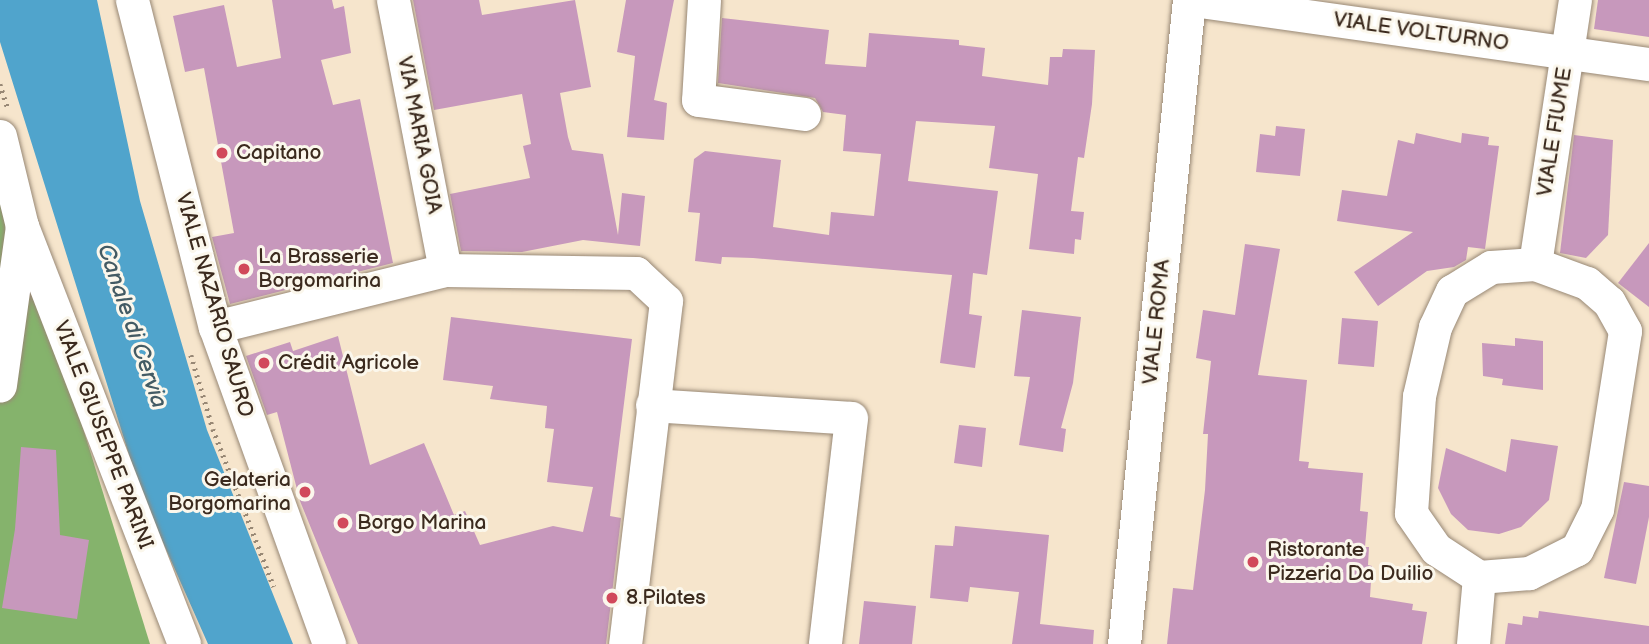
<!DOCTYPE html>
<html>
<head>
<meta charset="utf-8">
<style>
	body { margin:0 }
	#map { position:relative; width:1649px; height:644px; overflow:hidden; background:#f6e5cc; font-family:"Balsamiq Sans",sans-serif }
	div>[style] { position:absolute }
	[style*='--x'] { left:calc(var(--x)*1px); top:calc(var(--y)*1px); width:calc(var(--w)*1px); rotate:calc(var(--a)*1deg) }
	.forest>* { inset:0; background:#85b36c }
	.water>* { inset:0; background:#50a4cc }
	.building>* { inset:0; background:#c798bc }
	.path>* { height:4.5px; margin-top:-2.25px; transform-origin:0; background:repeating-linear-gradient(90deg,#988875 0 2px,transparent 0 7px) }
	.roads { filter:drop-shadow(0 0 2px #988875) drop-shadow(0 0 2px #988875) }
	.minor>* { height:33px; margin:-16.5px; padding:0 16.5px; transform-origin:16.5px; border-radius:16.5px; background:#fff }
	.dots>* { width:19px; height:19px; translate:-50% -50%; box-sizing:border-box; border:4px solid #fbf7ec; border-radius:50% }
	span { translate:-50% -50%; white-space:nowrap; text-align:center; line-height:1.15; -webkit-text-stroke:6px #fbf7ec; paint-order:stroke }
	.street-label { font-size:21px; color:#3b2a1e }
	.poi-label { font-size:21px; color:#3b2a1e }
	.left { translate:0 -50%; text-align:left }
	.right { translate:-100% -50%; text-align:right }
	.water-label { font-size:23px; color:#435b64; font-style:italic }
</style>
</head>
<body>
<div id="map">
	<div class="forest">
		<div style="clip-path:polygon(0 161px,150px 644px,0 644px)"></div>
	</div>
	<div class="water">
		<div style="clip-path:polygon(0 0,97px 0,140px 201px,207px 430px,293px 644px,208px 644px,141px 493px,0 42px)"></div>
	</div>
	<div class="building">
		<div style="clip-path:polygon(272px 0,332px 0,334px 9px,344px 6px,351px 53px,321px 60px,333px 105px,360px 99px,393px 263px,230px 304px,212px 237px,234px 233px,204px 68px,185px 72px,173px 16px,224px 5px,237px 67px,281px 58px)"></div>
		<div style="clip-path:polygon(413px 0,479px 0,482px 15px,575px 0,591px 87px,560px 93px,568px 137px,572px 150px,603px 154px,618px 235px,622px 193px,645px 196px,640px 246px,583px 240px,522px 252px,461px 251px,450px 194px,530px 178px,523px 146px,531px 144px,522px 94px,434px 110px)"></div>
		<div style="clip-path:polygon(626px 0,674px 0,654px 100px,667px 103px,664px 140px,627px 137px,635px 56px,617px 52px)"></div>
		<div style="clip-path:polygon(1598px 0,1649px 0,1649px 37px,1594px 29px)"></div>
		<div style="clip-path:polygon(722px 18px,829px 30px,825px 64px,866px 67px,869px 33px,959px 40px,959px 45px,985px 48px,982px 76px,1048px 85px,1050px 57px,1062px 57px,1063px 49px,1095px 50px,1092px 104px,1084px 158px,1078px 157px,1071px 211px,1084px 212px,1081px 240px,1075px 239px,1074px 254px,1029px 249px,1038px 174px,989px 168px,995px 126px,916px 121px,908px 181px,998px 191px,987px 275px,973px 273px,969px 314px,982px 316px,975px 368px,940px 363px,952px 275px,753px 258px,722px 257px,721px 264px,695px 261px,700px 213px,688px 212px,694px 159px,705px 151px,781px 160px,773px 227px,829px 235px,831px 212px,874px 216px,881px 154px,843px 151px,846px 115px,823px 112px,815px 98px,718px 83px)"></div>
		<div style="clip-path:polygon(1276px 126px,1305px 129px,1300px 176px,1256px 172px,1260px 134px,1275px 136px)"></div>
		<div style="clip-path:polygon(1416px 133px,1461px 143px,1462px 133px,1489px 137px,1488px 145px,1499px 146px,1485px 249px,1468px 247px,1466px 260px,1454px 267px,1427px 271px,1378px 306px,1354px 272px,1413px 232px,1337px 221px,1342px 190px,1387px 196px,1398px 140px,1414px 144px)"></div>
		<div style="clip-path:polygon(1574px 135px,1613px 140px,1608px 235px,1586px 258px,1560px 253px)"></div>
		<div style="clip-path:polygon(1649px 243px,1649px 307px,1618px 283px)"></div>
		<div style="clip-path:polygon(1245px 244px,1280px 249px,1258px 375px,1307px 380px,1299px 461px,1309px 462px,1308px 468px,1363px 473px,1360px 511px,1368px 512px,1365px 547px,1369px 547px,1368px 565px,1372px 566px,1370px 597px,1413px 604px,1412px 610px,1427px 612px,1422px 644px,1167px 644px,1173px 588px,1193px 590px,1205px 490px,1208px 434px,1203px 434px,1211px 361px,1196px 358px,1203px 310px,1235px 315px)"></div>
		<div style="clip-path:polygon(1022px 310px,1081px 317px,1073px 383px,1061px 428px,1066px 429px,1063px 452px,1019px 445px,1030px 377px,1014px 376px)"></div>
		<div style="clip-path:polygon(451px 317px,632px 339px,610px 516px,621px 518px,606px 644px,358px 644px,300px 501px,277px 412px,267px 415px,246px 356px,290px 342px,293px 351px,338px 336px,370px 465px,424px 443px,454px 515px,465px 511px,480px 545px,553px 526px,583px 532px,593px 487px,547px 482px,554px 429px,545px 428px,547px 406px,490px 399px,493px 386px,443px 380px)"></div>
		<div style="clip-path:polygon(1342px 318px,1378px 321px,1374px 367px,1338px 364px)"></div>
		<div style="clip-path:polygon(1515px 338px,1543px 341px,1543px 390px,1502px 385px,1503px 379px,1483px 376px,1482px 343px,1515px 346px)"></div>
		<div style="clip-path:polygon(959px 425px,986px 428px,982px 467px,954px 463px)"></div>
		<div style="clip-path:polygon(1511px 439px,1558px 446px,1549px 500px,1521px 527px,1499px 534px,1468px 530px,1451px 514px,1438px 488px,1446px 448px,1506px 472px)"></div>
		<div style="clip-path:polygon(21px 447px,56px 450px,60px 535px,89px 540px,77px 619px,2px 608px,15px 529px)"></div>
		<div style="clip-path:polygon(1624px 482px,1649px 486px,1649px 517px,1636px 584px,1604px 578px)"></div>
		<div style="clip-path:polygon(955px 526px,1049px 535px,1040px 624px,1094px 630px,1093px 644px,1012px 644px,1019px 592px,970px 587px,968px 602px,930px 598px,935px 545px,953px 546px)"></div>
		<div style="clip-path:polygon(864px 601px,916px 606px,912px 644px,859px 644px)"></div>
		<div style="clip-path:polygon(1539px 611px,1649px 626px,1649px 644px,1505px 644px,1508px 623px,1522px 625px,1523px 616px,1538px 618px)"></div>
	</div>
	<div class="path">
		<div style="--x:0;--y:84;--w:26;--a:72"></div>
		<div style="--x:191;--y:355;--w:77;--a:73.4"></div>
		<div style="--x:213;--y:429;--w:169;--a:68.9"></div>
	</div>
	<div class="roads">
		<div class="minor">
			<div style="--x:132;--y:0;--w:337;--a:75.8"></div>
			<div style="--x:215;--y:327;--w:337;--a:70.2"></div>
			<div style="--x:393;--y:0;--w:275;--a:79.1"></div>
			<div style="--x:704;--y:0;--w:100;--a:93.4"></div>
			<div style="--x:698;--y:100;--w:107;--a:7.5"></div>
			<div style="--x:1193;--y:0;--w:460;--a:8"></div>
			<div style="--x:0;--y:136;--w:93;--a:76.3"></div>
			<div style="--x:22;--y:226;--w:161;--a:97.9"></div>
			<div style="--x:22;--y:226;--w:448;--a:68.8"></div>
			<div style="--x:1535;--y:264;--w:55;--a:20.1"></div>
			<div style="--x:1587;--y:283;--w:29;--a:41"></div>
			<div style="--x:1609;--y:302;--w:33;--a:61"></div>
			<div style="--x:1625;--y:331;--w:180;--a:98.9"></div>
			<div style="--x:1597;--y:509;--w:45;--a:116.6"></div>
			<div style="--x:1577;--y:549;--w:54;--a:153.4"></div>
			<div style="--x:1529;--y:573;--w:50;--a:175.4"></div>
			<div style="--x:1479;--y:577;--w:51;--a:-146.9"></div>
			<div style="--x:1436;--y:549;--w:44;--a:-124.8"></div>
			<div style="--x:1411;--y:513;--w:117;--a:-86.1"></div>
			<div style="--x:1419;--y:396;--w:71;--a:-76.9"></div>
			<div style="--x:1435;--y:327;--w:40;--a:-65"></div>
			<div style="--x:1452;--y:291;--w:46;--a:-31.6"></div>
			<div style="--x:1491;--y:267;--w:44;--a:-3.9"></div>
			<div style="--x:1535;--y:264;--w:267;--a:-81.4"></div>
			<div style="--x:215;--y:327;--w:237;--a:-13.9"></div>
			<div style="--x:445;--y:270;--w:191;--a:0.9"></div>
			<div style="--x:636;--y:273;--w:41;--a:43"></div>
			<div style="--x:666;--y:301;--w:345;--a:96.8"></div>
			<div style="--x:652;--y:405;--w:199;--a:3.7"></div>
			<div style="--x:851;--y:418;--w:227;--a:96.6"></div>
			<div style="--x:1124;--y:644;--w:647;--a:-84.24"></div>
			<div style="--x:1473;--y:644;--w:67;--a:-84.9"></div>
		</div>
	</div>
	<div class="dots">
		<div style="left:222px;top:153px;background:#d1495b"></div>
		<div style="left:244px;top:269px;background:#d1495b"></div>
		<div style="left:264px;top:363px;background:#d1495b"></div>
		<div style="left:305px;top:492px;background:#d1495b"></div>
		<div style="left:343px;top:523px;background:#d1495b"></div>
		<div style="left:1253px;top:562px;background:#d1495b"></div>
		<div style="left:612px;top:598px;background:#d1495b"></div>
	</div>
	<div class="street-label">
		<span style="left:1421px;top:32px;rotate:8deg">VIALE VOLTURNO</span>
		<span style="left:1555px;top:132px;rotate:-81deg">VIALE FIUME</span>
		<span style="left:419px;top:135px;rotate:79deg">VIA MARIA GOIA</span>
		<span style="left:214px;top:305px;rotate:74deg">VIALE NAZARIO SAURO</span>
		<span style="left:1157px;top:322px;rotate:-84deg">VIALE ROMA</span>
		<span style="left:103px;top:435px;rotate:69deg">VIALE GIUSEPPE PARINI</span>
	</div>
	<div class="poi-label">
		<span class="left" style="left:236px;top:153px">Capitano</span>
		<span class="left" style="left:258px;top:269px">La Brasserie<br>Borgomarina</span>
		<span class="left" style="left:278px;top:363px">Crédit Agricole</span>
		<span class="right" style="left:291px;top:492px">Gelateria<br>Borgomarina</span>
		<span class="left" style="left:357px;top:523px">Borgo Marina</span>
		<span class="left" style="left:1267px;top:562px">Ristorante<br>Pizzeria Da Duilio</span>
		<span class="left" style="left:626px;top:598px">8.Pilates</span>
	</div>
	<div class="water-label">
		<span style="left:132px;top:326px;rotate:71deg">Canale di Cervia</span>
	</div>
</div>
</body>
</html>
